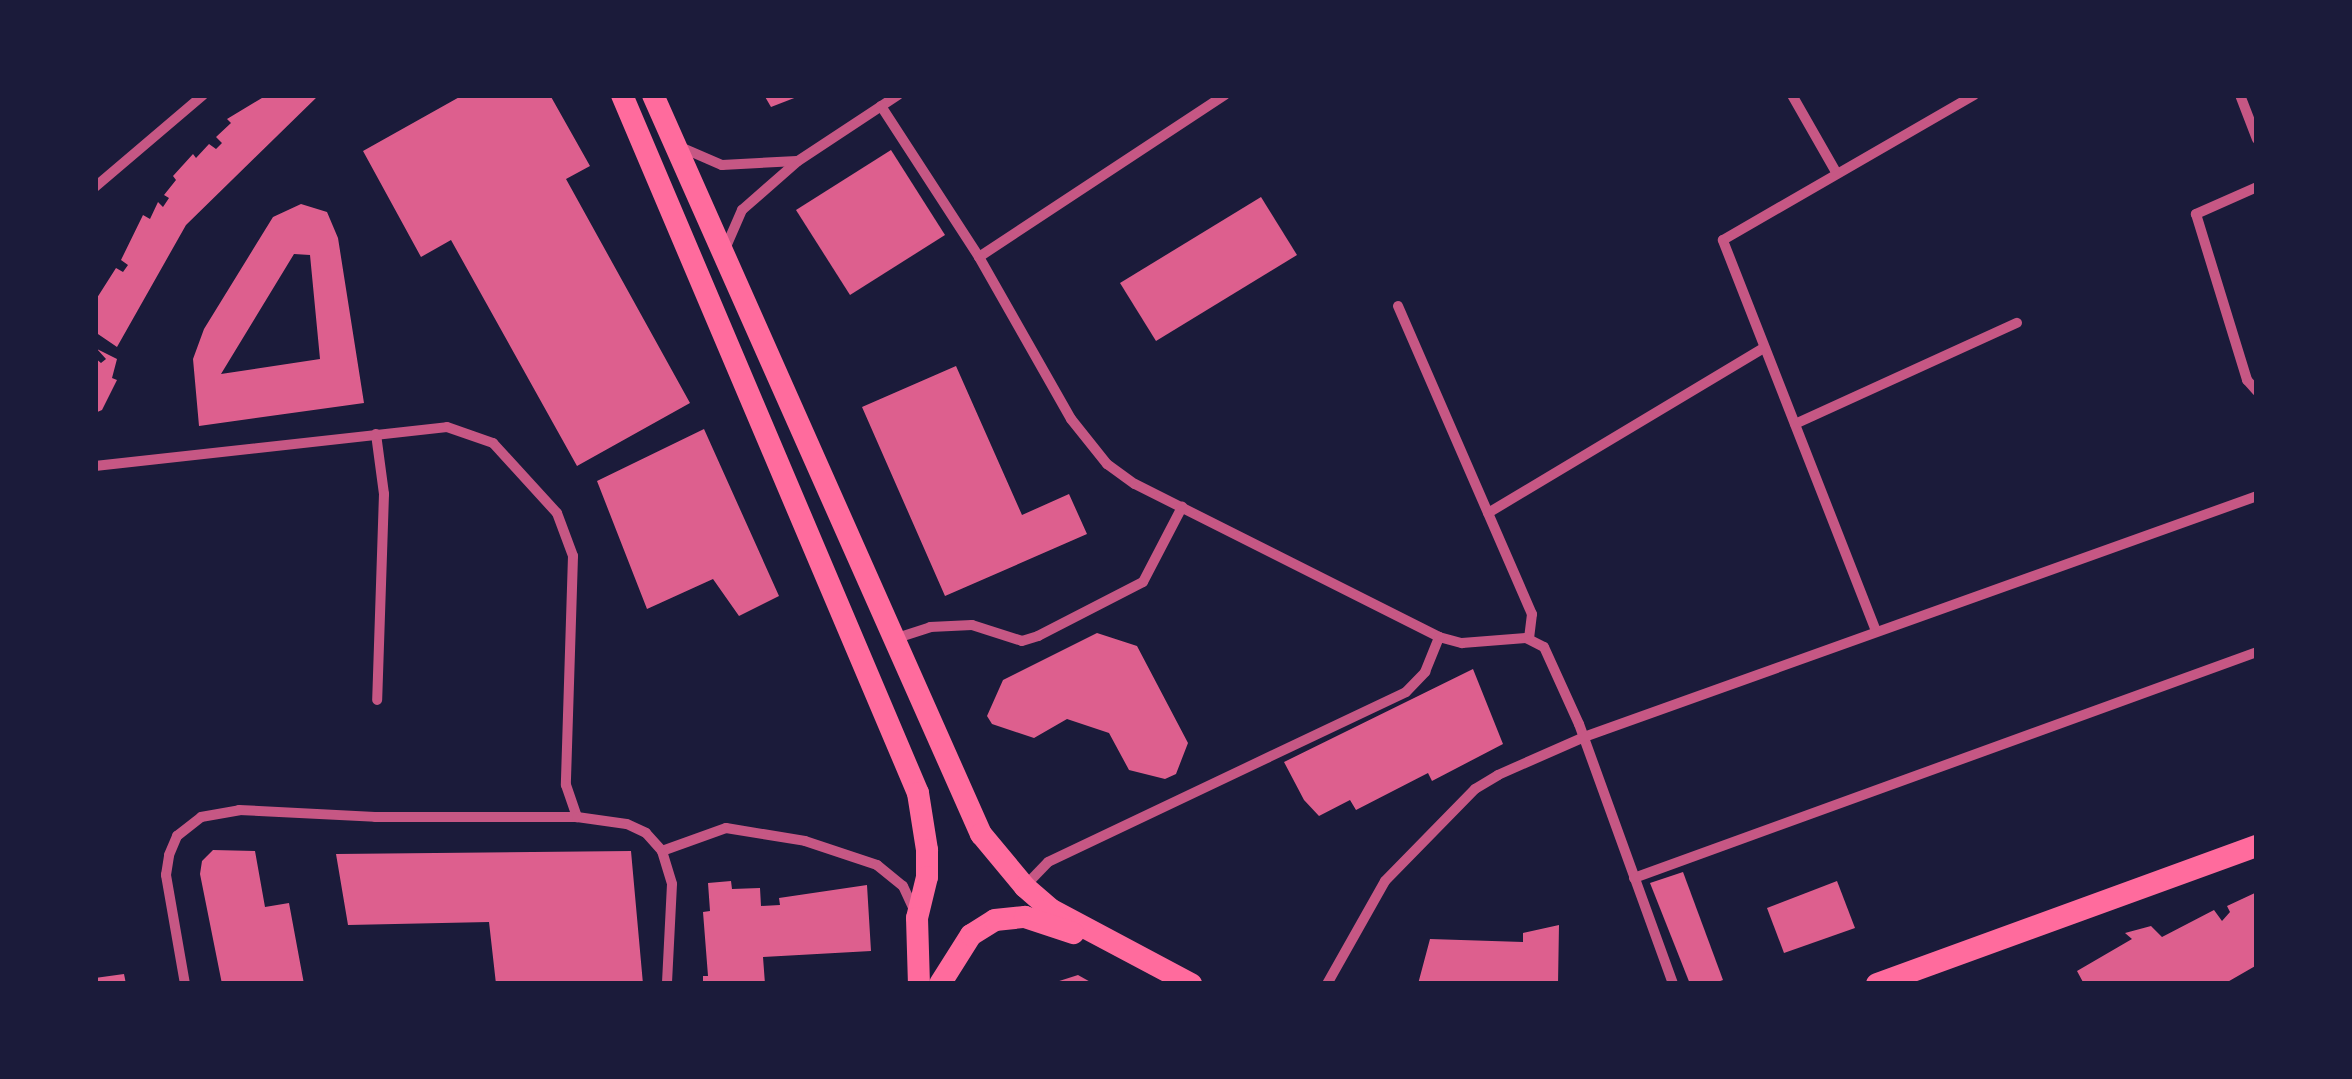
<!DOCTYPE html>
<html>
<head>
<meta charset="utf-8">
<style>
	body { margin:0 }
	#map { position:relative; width:2352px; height:1079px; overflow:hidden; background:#1b1b3a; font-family:Roboto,sans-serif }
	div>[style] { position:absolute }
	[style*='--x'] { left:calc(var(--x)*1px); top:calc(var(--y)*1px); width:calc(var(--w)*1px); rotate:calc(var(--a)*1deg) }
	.building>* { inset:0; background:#dd5f8e }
	.minor>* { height:10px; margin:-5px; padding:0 5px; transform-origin:5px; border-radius:5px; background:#c65784 }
	.primary>* { height:22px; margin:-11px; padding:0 11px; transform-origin:11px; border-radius:11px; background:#ff6b9d }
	span { translate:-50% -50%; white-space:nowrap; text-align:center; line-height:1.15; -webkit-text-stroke:8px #1b1b3a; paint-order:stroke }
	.frame { position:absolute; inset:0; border:98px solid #1b1b3a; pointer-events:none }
</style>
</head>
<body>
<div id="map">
	<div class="building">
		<div style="clip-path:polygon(267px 95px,319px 95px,186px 225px,117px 347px,95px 332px,95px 301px,116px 268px,123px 272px,128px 265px,121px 260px,143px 215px,150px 219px,158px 202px,163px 207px,169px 198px,164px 195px,176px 180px,173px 176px,193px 154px,196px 158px,209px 144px,216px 149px,222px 143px,216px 137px,231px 123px,227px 119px)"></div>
		<div style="clip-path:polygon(463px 95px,550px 95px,590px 166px,566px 179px,690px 403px,577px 466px,451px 240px,421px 257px,363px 151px)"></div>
		<div style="clip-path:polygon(764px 95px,802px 95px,771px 107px)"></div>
		<div style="clip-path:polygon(891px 150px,945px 235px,850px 295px,796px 210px)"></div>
		<div style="clip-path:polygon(1261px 197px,1297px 255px,1156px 341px,1120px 283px)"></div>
		<div style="clip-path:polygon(evenodd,301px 204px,327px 212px,338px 238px,364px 403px,199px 426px,193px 359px,204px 329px,273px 217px,301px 204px,294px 254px,310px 255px,320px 359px,221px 374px,294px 254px)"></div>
		<div style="clip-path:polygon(97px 349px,117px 359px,112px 378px,117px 380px,102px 410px,95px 413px,95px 358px,101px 363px,106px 359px)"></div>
		<div style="clip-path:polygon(956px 366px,1022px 515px,1069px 494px,1087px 534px,945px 596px,862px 407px)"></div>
		<div style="clip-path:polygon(704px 429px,779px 596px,739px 616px,713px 579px,647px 609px,597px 481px)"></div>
		<div style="clip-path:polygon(1097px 633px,1137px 646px,1188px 743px,1176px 774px,1165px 779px,1129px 770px,1109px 733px,1067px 719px,1034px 738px,992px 724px,987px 716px,1003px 680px)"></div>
		<div style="clip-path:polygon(1473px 669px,1503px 744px,1432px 781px,1428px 773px,1356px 810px,1350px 800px,1319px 816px,1304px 800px,1284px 762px)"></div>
		<div style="clip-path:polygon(213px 850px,255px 851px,265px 907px,289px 903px,304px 984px,222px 984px,200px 874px,202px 861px)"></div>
		<div style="clip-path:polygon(631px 851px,643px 984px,496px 984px,489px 922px,348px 925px,336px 854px)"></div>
		<div style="clip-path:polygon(1683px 872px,1723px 980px,1712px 984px,1690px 984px,1650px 883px)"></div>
		<div style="clip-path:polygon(731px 881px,732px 889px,760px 888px,761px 906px,780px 905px,779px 898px,867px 885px,871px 951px,763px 957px,765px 984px,703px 984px,703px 976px,708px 976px,703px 912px,710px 911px,708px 883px)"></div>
		<div style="clip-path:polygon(1837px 881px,1855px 928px,1784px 953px,1767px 908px)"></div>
		<div style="clip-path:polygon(2257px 892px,2257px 965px,2224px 984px,2084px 984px,2077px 971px,2132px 939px,2125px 933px,2151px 926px,2162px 937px,2214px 910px,2222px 921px,2230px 912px,2227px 906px)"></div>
		<div style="clip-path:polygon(1559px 925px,1558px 984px,1418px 984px,1430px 939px,1523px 942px,1523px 933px)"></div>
		<div style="clip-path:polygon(124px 974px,126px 984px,95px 984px,95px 978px)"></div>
		<div style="clip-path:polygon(1078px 975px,1094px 984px,1053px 984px,1053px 983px)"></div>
	</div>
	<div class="minor">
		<div style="--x:1792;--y:95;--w:89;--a:60.3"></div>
		<div style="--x:2240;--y:95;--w:47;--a:68.9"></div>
		<div style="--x:881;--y:106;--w:180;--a:57"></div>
		<div style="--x:979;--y:257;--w:186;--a:60.4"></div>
		<div style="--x:1071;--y:419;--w:58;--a:51.3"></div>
		<div style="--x:1107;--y:464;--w:34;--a:36"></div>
		<div style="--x:1135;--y:484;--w:340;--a:26.7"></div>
		<div style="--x:1439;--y:637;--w:24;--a:15"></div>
		<div style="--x:1462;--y:643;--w:64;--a:-4.5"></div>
		<div style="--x:1526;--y:638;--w:20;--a:27"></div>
		<div style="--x:1544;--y:647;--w:85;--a:65.6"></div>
		<div style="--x:1579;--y:724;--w:276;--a:70.1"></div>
		<div style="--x:678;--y:146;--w:48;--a:23.4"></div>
		<div style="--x:722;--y:165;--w:75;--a:-3.1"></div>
		<div style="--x:95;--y:187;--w:142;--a:-40.4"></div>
		<div style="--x:2257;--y:187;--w:67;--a:156.1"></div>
		<div style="--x:2196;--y:214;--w:174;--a:72.9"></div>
		<div style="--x:2247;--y:380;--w:15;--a:48"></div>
		<div style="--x:725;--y:249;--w:43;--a:-66.4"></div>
		<div style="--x:742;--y:210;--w:74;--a:-41.2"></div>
		<div style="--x:798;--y:161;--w:120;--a:-33.4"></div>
		<div style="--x:979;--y:257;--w:295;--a:-33.4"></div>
		<div style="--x:1398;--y:306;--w:336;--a:66.5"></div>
		<div style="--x:1532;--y:614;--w:25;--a:97"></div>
		<div style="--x:1795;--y:424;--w:244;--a:-24.5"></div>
		<div style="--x:376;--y:434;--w:61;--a:82.4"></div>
		<div style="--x:384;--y:494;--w:206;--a:91.9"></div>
		<div style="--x:95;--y:466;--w:354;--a:-6.3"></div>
		<div style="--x:447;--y:427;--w:49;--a:19.2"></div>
		<div style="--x:493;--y:443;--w:95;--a:47.6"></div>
		<div style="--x:557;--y:513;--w:46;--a:69.6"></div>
		<div style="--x:573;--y:556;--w:229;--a:91.8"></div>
		<div style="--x:566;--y:785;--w:34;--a:71"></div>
		<div style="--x:1488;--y:513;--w:322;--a:-30.9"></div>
		<div style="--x:1876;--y:631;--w:420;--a:-111.4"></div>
		<div style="--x:1723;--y:240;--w:290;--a:-30"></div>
		<div style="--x:897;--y:638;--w:35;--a:-18"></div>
		<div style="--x:930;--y:627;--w:42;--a:-2.7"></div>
		<div style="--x:972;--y:625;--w:52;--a:17.7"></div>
		<div style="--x:1022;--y:641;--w:17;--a:-17"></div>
		<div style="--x:1038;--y:636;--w:118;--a:-27.2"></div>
		<div style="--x:1143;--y:582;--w:85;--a:-62.5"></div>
		<div style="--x:662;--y:851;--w:68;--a:-19.8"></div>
		<div style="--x:726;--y:828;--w:80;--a:9.3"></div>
		<div style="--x:805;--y:841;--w:76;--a:18.4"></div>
		<div style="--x:877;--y:865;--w:33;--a:39"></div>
		<div style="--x:903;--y:886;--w:26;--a:65"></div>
		<div style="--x:1634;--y:878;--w:663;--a:-19.94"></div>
		<div style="--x:1025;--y:886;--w:33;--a:-46"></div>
		<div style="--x:1048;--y:862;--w:396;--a:-25.4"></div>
		<div style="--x:1406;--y:692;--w:28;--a:-46"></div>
		<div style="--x:1425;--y:672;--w:38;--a:-68"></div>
		<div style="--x:185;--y:984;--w:111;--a:-99.9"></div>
		<div style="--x:166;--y:875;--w:20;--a:-81"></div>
		<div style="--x:169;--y:855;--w:21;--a:-67"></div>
		<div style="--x:177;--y:836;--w:31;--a:-38"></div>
		<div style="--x:201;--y:817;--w:39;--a:-10"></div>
		<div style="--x:239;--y:810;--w:136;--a:2.9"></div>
		<div style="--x:375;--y:817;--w:202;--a:0"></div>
		<div style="--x:577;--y:817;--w:50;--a:8"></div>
		<div style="--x:627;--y:824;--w:21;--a:25"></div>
		<div style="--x:646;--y:833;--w:24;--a:48"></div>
		<div style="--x:662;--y:851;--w:34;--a:73"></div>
		<div style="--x:672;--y:884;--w:100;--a:92.9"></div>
		<div style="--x:1327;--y:984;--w:118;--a:-60.6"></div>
		<div style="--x:1385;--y:881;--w:129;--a:-45.6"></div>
		<div style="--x:1475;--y:789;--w:27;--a:-31"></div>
		<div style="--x:1498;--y:775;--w:94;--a:-23.8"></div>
		<div style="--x:1584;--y:737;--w:715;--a:-19.7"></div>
	</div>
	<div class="primary">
		<div style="--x:622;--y:95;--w:758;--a:67.02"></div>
		<div style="--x:918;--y:793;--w:58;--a:81"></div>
		<div style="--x:927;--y:850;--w:27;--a:90"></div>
		<div style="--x:927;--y:877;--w:42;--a:103.7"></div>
		<div style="--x:917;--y:918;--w:66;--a:88.3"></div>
		<div style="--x:653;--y:95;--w:809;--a:66.07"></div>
		<div style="--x:981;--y:834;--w:69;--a:50.3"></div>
		<div style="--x:1025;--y:887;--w:33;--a:41"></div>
		<div style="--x:1050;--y:909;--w:160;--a:28"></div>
		<div style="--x:940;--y:984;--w:58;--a:-57.7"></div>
		<div style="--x:971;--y:935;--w:28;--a:-32"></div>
		<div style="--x:995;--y:920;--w:30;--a:-6"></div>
		<div style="--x:1025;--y:917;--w:51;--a:18.4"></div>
		<div style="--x:1877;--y:984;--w:404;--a:-20"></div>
	</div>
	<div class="frame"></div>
</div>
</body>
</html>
